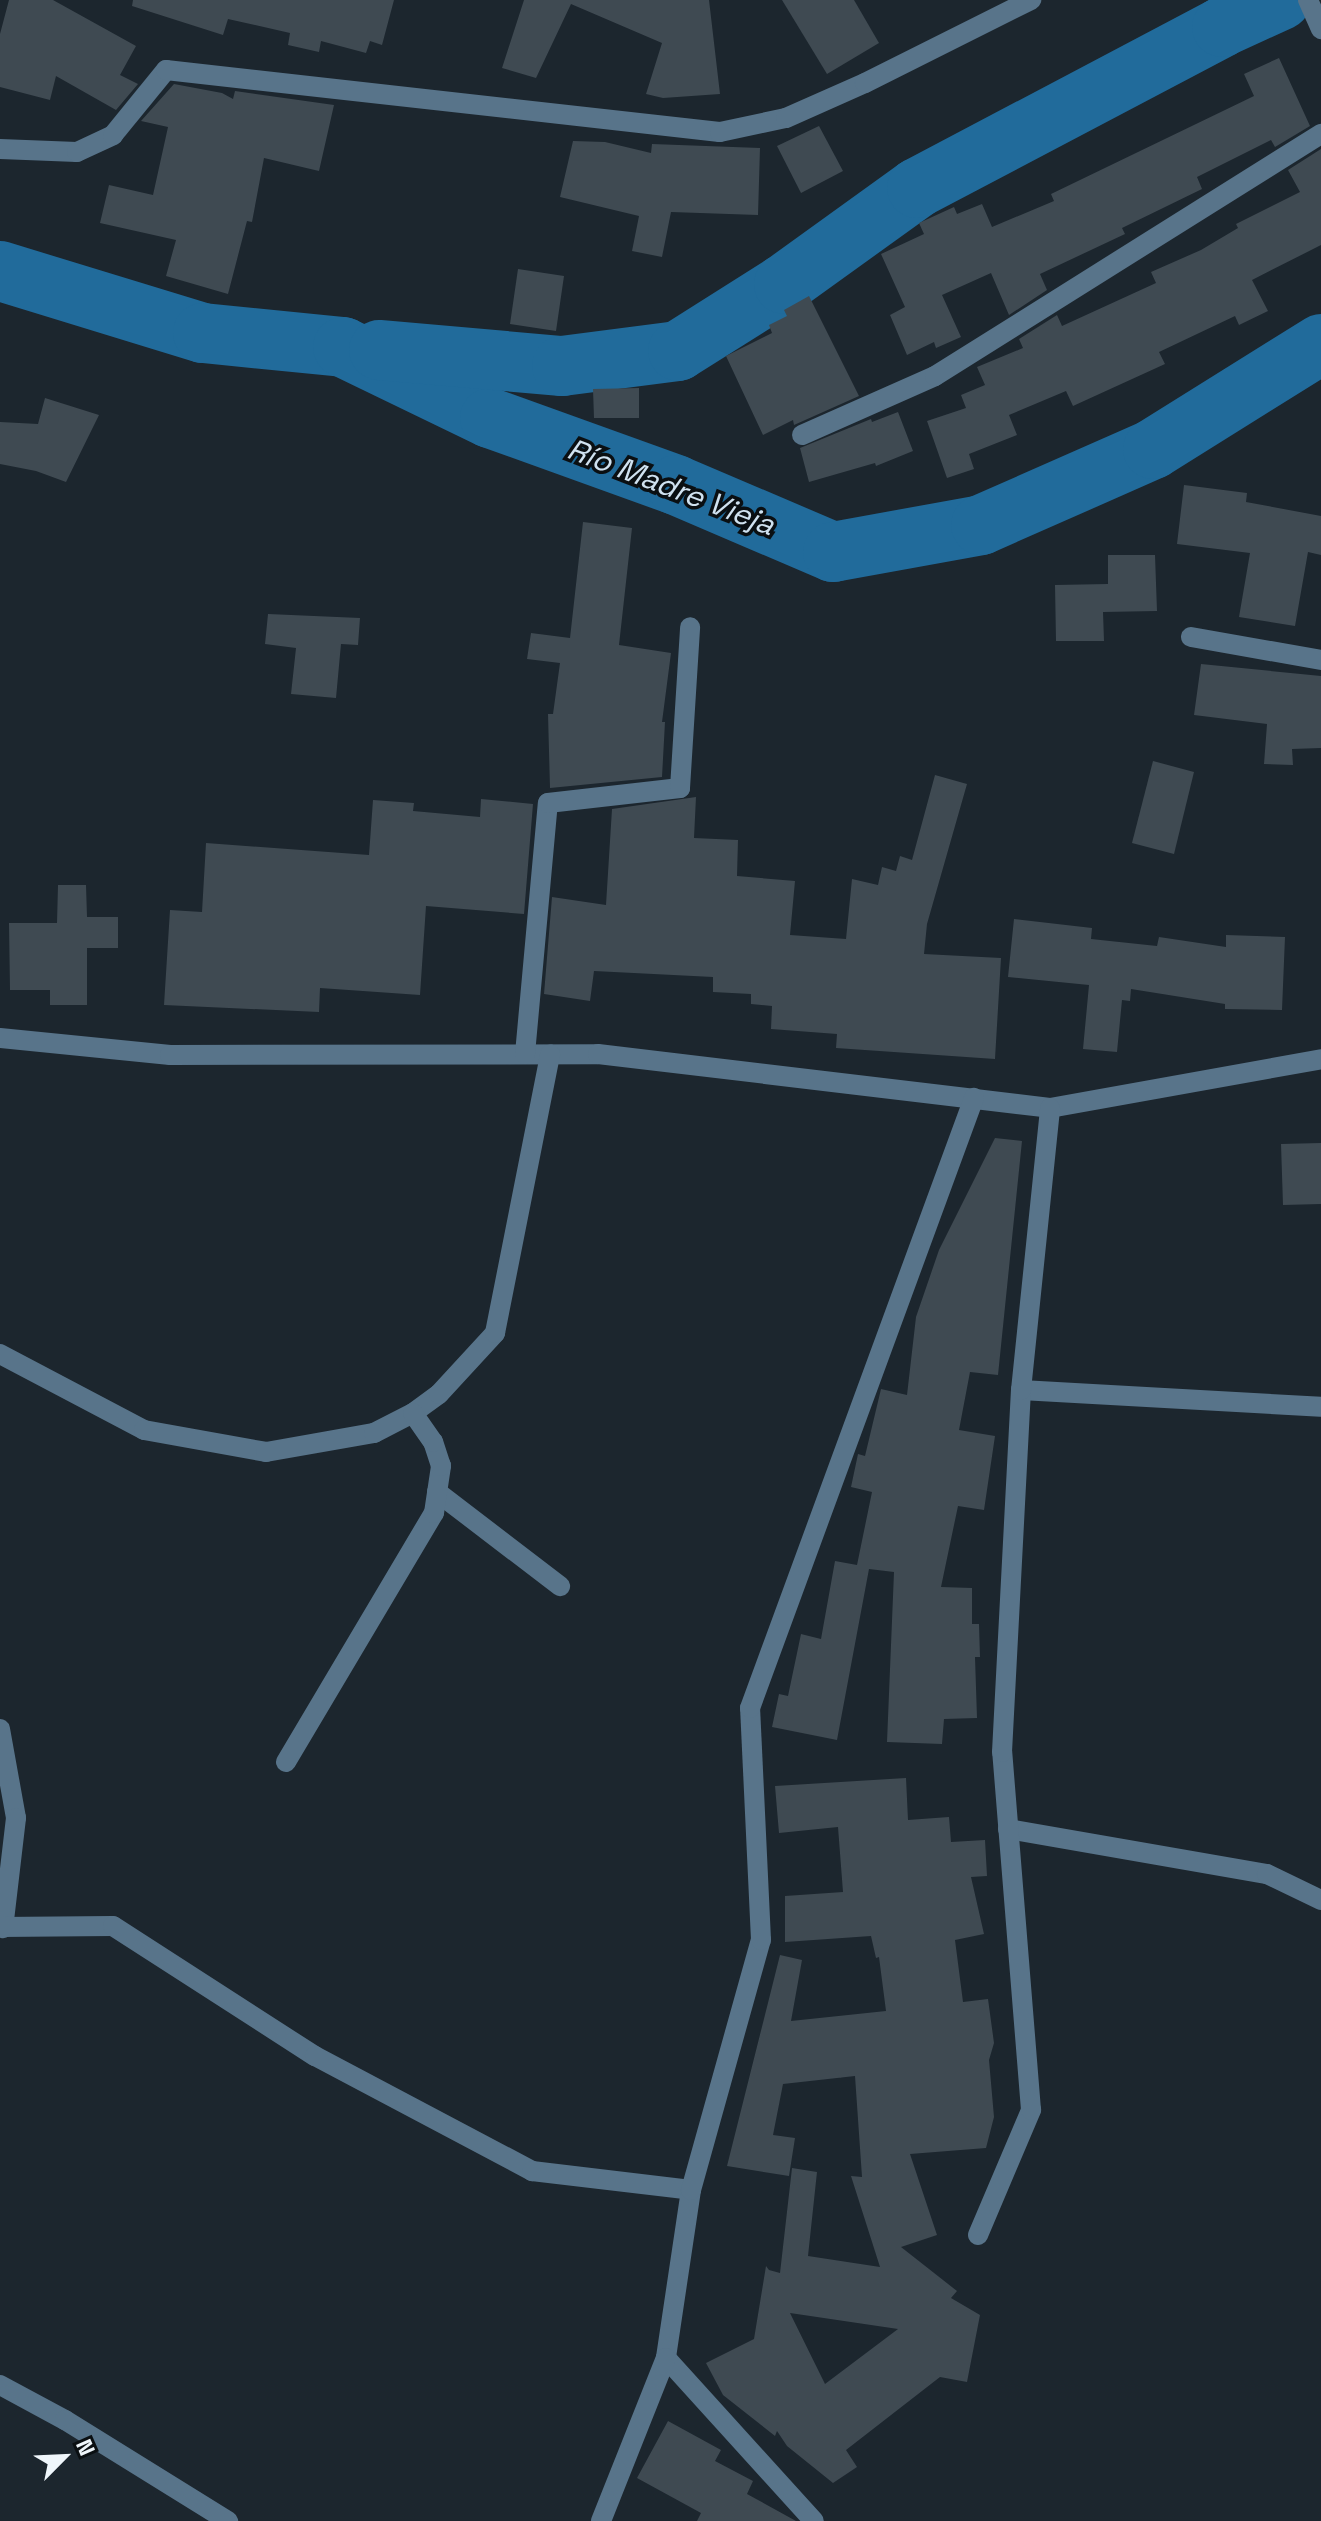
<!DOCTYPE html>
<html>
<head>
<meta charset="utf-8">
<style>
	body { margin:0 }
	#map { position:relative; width:1321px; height:2521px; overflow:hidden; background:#1c262e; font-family:"Space Grotesk",sans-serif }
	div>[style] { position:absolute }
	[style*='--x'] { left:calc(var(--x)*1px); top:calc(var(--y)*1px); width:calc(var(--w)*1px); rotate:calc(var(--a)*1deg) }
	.river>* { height:60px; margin:-30px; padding:0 30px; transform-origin:30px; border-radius:30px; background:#216b9b }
	.building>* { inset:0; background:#3f4a52 }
	.street>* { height:20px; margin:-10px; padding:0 10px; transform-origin:10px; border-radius:10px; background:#58748a }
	span { translate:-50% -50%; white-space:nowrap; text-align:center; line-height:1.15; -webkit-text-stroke:7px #0a0f12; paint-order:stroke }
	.water-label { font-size:30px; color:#d0e2f0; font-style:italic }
	.north { position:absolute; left:24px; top:2417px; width:80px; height:80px; -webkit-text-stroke:6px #0a0f12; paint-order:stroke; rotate:66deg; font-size:22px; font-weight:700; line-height:32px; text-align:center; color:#eff6fb }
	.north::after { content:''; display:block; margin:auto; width:28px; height:36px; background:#eff6fb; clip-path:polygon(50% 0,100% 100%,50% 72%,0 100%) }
</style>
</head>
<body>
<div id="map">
	<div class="river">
		<div style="--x:0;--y:271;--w:212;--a:17"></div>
		<div style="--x:203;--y:333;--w:141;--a:5.7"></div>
		<div style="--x:343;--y:347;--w:163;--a:25.8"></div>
		<div style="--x:490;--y:418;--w:198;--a:19.8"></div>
		<div style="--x:676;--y:485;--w:171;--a:23.1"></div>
		<div style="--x:833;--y:552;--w:150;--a:-10.3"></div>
		<div style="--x:981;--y:525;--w:188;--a:-23.8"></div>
		<div style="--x:1153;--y:449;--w:198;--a:-32"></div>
		<div style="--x:379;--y:350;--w:184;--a:5"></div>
		<div style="--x:562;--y:366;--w:117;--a:-7.4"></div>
		<div style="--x:678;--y:351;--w:125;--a:-32.3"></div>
		<div style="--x:784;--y:284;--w:164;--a:-35.8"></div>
		<div style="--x:917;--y:188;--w:345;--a:-27.8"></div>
		<div style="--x:1222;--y:27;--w:65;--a:-24.6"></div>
	</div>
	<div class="building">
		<div style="clip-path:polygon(9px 0,53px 0,136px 46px,120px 75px,138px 84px,116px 110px,56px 76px,50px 100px,0 87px,0 34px)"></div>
		<div style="clip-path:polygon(133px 0,394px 0,382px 45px,370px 41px,366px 53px,321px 41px,319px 52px,288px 45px,290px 33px,228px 19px,223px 35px,132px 6px)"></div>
		<div style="clip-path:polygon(524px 0,709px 0,720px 94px,663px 98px,646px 94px,662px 43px,571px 4px,536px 78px,502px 68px)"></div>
		<div style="clip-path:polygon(782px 0,854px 0,879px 43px,827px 74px)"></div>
		<div style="clip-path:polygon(1279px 58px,1310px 126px,1275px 147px,1271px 140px,1197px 177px,1202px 189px,1122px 228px,1125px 234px,1040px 274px,1047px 290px,1009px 315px,991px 273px,942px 295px,961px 337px,936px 348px,934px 342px,907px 355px,890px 315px,905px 307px,881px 254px,924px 234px,919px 223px,954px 207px,957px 214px,982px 204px,992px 227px,1054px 201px,1051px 194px,1254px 96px,1244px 74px)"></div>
		<div style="clip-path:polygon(174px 84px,222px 93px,233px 99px,235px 91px,334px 105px,319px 171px,264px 158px,252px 222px,247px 221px,228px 294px,166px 276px,176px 240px,100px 223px,109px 185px,153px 195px,168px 127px,141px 121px)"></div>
		<div style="clip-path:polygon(819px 126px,843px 171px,801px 193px,777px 146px)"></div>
		<div style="clip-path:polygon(573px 141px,605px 142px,651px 153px,652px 144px,760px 148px,758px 215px,671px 212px,662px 257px,632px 251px,639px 216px,560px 197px)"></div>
		<div style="clip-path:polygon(1321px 149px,1321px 245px,1252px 280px,1268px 311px,1239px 325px,1235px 316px,1159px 352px,1165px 364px,1073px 406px,1066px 391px,1009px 415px,1017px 435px,969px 454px,974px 469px,947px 478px,927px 421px,966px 408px,961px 395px,985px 385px,977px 367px,1023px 348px,1019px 339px,1057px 315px,1062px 326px,1156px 283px,1151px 272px,1201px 250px,1238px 228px,1236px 224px,1300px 192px,1288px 170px)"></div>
		<div style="clip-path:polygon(518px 269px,564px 276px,556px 331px,510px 324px)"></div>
		<div style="clip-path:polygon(809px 296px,859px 396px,794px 425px,793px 420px,763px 435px,726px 356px,772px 333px,769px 325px,787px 316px,784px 310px)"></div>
		<div style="clip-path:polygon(639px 388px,639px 418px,594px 418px,593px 389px)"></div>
		<div style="clip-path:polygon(45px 398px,99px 415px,66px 482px,36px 471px,0 464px,0 422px,38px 424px)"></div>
		<div style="clip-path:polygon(898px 412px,913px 451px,876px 466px,875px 463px,809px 482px,800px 448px,871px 419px,872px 422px)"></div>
		<div style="clip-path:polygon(1184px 485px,1247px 493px,1246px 502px,1321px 516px,1321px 555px,1308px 552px,1295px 626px,1239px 617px,1250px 553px,1177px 544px)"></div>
		<div style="clip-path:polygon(583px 522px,632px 528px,619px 645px,671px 653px,662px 722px,665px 722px,662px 777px,550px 788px,548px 714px,553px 714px,560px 663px,527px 659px,531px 633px,570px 638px)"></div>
		<div style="clip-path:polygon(1108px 555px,1155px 555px,1157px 611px,1103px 612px,1104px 641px,1056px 641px,1055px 585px,1108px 584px)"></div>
		<div style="clip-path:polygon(268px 614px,360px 618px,358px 645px,341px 644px,336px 698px,291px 694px,296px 648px,265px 644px)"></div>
		<div style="clip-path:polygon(1201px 664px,1321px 676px,1321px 748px,1292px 749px,1293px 765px,1264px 764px,1267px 724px,1194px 715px)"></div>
		<div style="clip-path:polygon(1153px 761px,1194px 772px,1174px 854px,1132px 843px)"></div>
		<div style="clip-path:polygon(935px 775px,967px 784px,927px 924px,924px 954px,1001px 958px,995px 1059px,836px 1048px,837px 1034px,771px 1029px,772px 1006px,751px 1004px,751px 994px,713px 992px,713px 977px,594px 971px,590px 1001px,544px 994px,552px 897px,606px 905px,612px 809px,696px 797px,694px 838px,738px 840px,737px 876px,795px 881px,790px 935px,846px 939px,852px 879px,878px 885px,882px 867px,896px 871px,900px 856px,912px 860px)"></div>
		<div style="clip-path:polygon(481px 799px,533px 804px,524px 914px,426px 906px,420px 995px,320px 988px,319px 1012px,164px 1005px,170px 910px,202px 912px,206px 843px,369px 855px,373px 800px,414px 803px,413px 811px,480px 817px)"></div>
		<div style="clip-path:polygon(58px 885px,86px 885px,87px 917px,118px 917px,118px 948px,87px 948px,87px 1005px,50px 1005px,50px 990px,10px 990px,9px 923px,57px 923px)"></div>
		<div style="clip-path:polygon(1014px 919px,1092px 928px,1091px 939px,1157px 946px,1159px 937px,1226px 947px,1226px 935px,1285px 937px,1282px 1010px,1225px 1009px,1225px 1004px,1131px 989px,1130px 1001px,1122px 1000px,1117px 1052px,1083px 1049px,1089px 985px,1008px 977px)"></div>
		<div style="clip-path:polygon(995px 1138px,1022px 1141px,998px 1375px,970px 1372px,959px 1430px,995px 1436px,984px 1510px,958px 1506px,941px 1587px,972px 1588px,972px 1624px,979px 1624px,980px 1657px,975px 1657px,977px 1718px,944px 1719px,942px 1744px,887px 1742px,894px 1572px,869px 1569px,837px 1740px,772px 1727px,779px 1694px,788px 1696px,801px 1634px,821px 1639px,835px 1561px,857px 1565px,872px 1492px,851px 1487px,858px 1454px,865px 1456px,881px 1389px,907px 1395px,916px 1317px,939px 1250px)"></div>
		<div style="clip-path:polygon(1321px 1143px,1321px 1204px,1283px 1205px,1281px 1144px)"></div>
		<div style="clip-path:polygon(evenodd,906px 1778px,908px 1820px,949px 1817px,951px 1842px,985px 1840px,987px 1876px,971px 1877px,984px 1934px,955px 1940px,963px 2002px,988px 1999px,994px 2043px,989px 2060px,994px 2117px,986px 2148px,910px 2154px,937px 2235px,901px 2247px,957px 2291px,951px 2298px,980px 2315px,967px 2382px,940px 2377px,846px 2450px,857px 2467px,833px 2483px,787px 2446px,777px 2431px,775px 2436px,723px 2395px,706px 2363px,754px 2339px,766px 2266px,769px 2270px,780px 2273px,792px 2168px,817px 2172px,808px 2256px,880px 2267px,851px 2176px,862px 2177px,855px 2076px,783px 2084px,773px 2135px,795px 2138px,789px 2176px,727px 2166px,780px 1955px,802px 1960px,791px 2021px,886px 2011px,879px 1957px,876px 1958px,871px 1936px,785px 1942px,785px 1896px,843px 1892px,838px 1827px,779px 1833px,775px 1786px,906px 1778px,790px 2313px,898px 2329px,825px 2384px,790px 2313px)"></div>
		<div style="clip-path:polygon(668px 2421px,721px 2450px,715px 2461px,753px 2481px,747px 2494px,796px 2521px,697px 2521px,701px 2513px,637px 2478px)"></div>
	</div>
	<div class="street">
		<div style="--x:1308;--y:0;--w:32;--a:66"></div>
		<div style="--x:0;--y:149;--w:77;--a:2.2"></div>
		<div style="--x:77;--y:152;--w:40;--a:-25"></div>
		<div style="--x:113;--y:135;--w:84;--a:-50.8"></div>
		<div style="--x:166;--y:70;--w:557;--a:6.39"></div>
		<div style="--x:720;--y:132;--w:67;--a:-12"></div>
		<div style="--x:786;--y:118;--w:86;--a:-23.9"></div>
		<div style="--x:865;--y:83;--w:186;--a:-26.6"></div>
		<div style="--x:802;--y:435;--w:145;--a:-23.9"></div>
		<div style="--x:935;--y:376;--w:456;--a:-32.1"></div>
		<div style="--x:1191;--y:637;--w:132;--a:10"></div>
		<div style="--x:0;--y:1038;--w:171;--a:5.7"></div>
		<div style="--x:170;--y:1055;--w:428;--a:-0.1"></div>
		<div style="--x:598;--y:1054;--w:455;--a:6.8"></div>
		<div style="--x:1050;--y:1108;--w:275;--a:-10.2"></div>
		<div style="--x:525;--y:1054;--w:252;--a:-84.8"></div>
		<div style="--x:548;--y:803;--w:133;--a:-6.5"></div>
		<div style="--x:680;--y:788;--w:161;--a:-86.4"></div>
		<div style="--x:0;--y:1354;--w:163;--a:27.8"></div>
		<div style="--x:144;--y:1430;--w:124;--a:10.2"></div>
		<div style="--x:266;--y:1452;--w:110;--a:-10"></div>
		<div style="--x:374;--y:1433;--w:44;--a:-27.1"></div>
		<div style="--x:413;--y:1413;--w:32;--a:-36"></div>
		<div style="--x:439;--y:1394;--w:83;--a:-47.4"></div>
		<div style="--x:495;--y:1333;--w:284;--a:-78.8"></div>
		<div style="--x:1021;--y:1390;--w:300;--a:3.2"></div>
		<div style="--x:437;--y:1492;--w:155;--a:37.4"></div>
		<div style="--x:0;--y:1729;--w:90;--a:79.8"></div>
		<div style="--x:16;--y:1818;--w:111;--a:96.7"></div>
		<div style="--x:286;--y:1762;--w:290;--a:-59.3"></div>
		<div style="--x:434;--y:1513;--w:48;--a:-81.5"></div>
		<div style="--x:441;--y:1466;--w:25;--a:-108"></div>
		<div style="--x:433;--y:1442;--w:35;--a:-125"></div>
		<div style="--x:1008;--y:1829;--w:263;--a:9.9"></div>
		<div style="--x:1267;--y:1874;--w:60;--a:25.7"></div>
		<div style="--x:0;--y:1927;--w:113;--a:-0.5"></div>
		<div style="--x:113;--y:1926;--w:240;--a:32.8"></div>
		<div style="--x:315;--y:2056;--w:246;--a:27.9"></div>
		<div style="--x:532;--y:2171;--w:160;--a:6.8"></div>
		<div style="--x:691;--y:2190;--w:170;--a:98.5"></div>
		<div style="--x:666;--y:2358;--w:220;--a:47.8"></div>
		<div style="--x:691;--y:2190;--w:260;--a:-74.4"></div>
		<div style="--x:761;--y:1940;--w:232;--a:-92.7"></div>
		<div style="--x:750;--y:1708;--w:650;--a:-69.84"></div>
		<div style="--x:978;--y:2235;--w:136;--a:-67"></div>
		<div style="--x:1031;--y:2110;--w:359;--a:-94.6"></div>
		<div style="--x:1002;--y:1752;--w:362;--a:-87"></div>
		<div style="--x:1021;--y:1390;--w:283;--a:-84.1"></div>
		<div style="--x:0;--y:2385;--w:74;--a:28.3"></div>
		<div style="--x:65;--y:2420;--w:192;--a:31.8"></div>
		<div style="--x:601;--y:2521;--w:175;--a:-68.3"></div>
	</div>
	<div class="water-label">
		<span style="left:671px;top:487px;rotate:21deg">Río Madre Vieja</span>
	</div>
	<div class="north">N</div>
</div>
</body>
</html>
